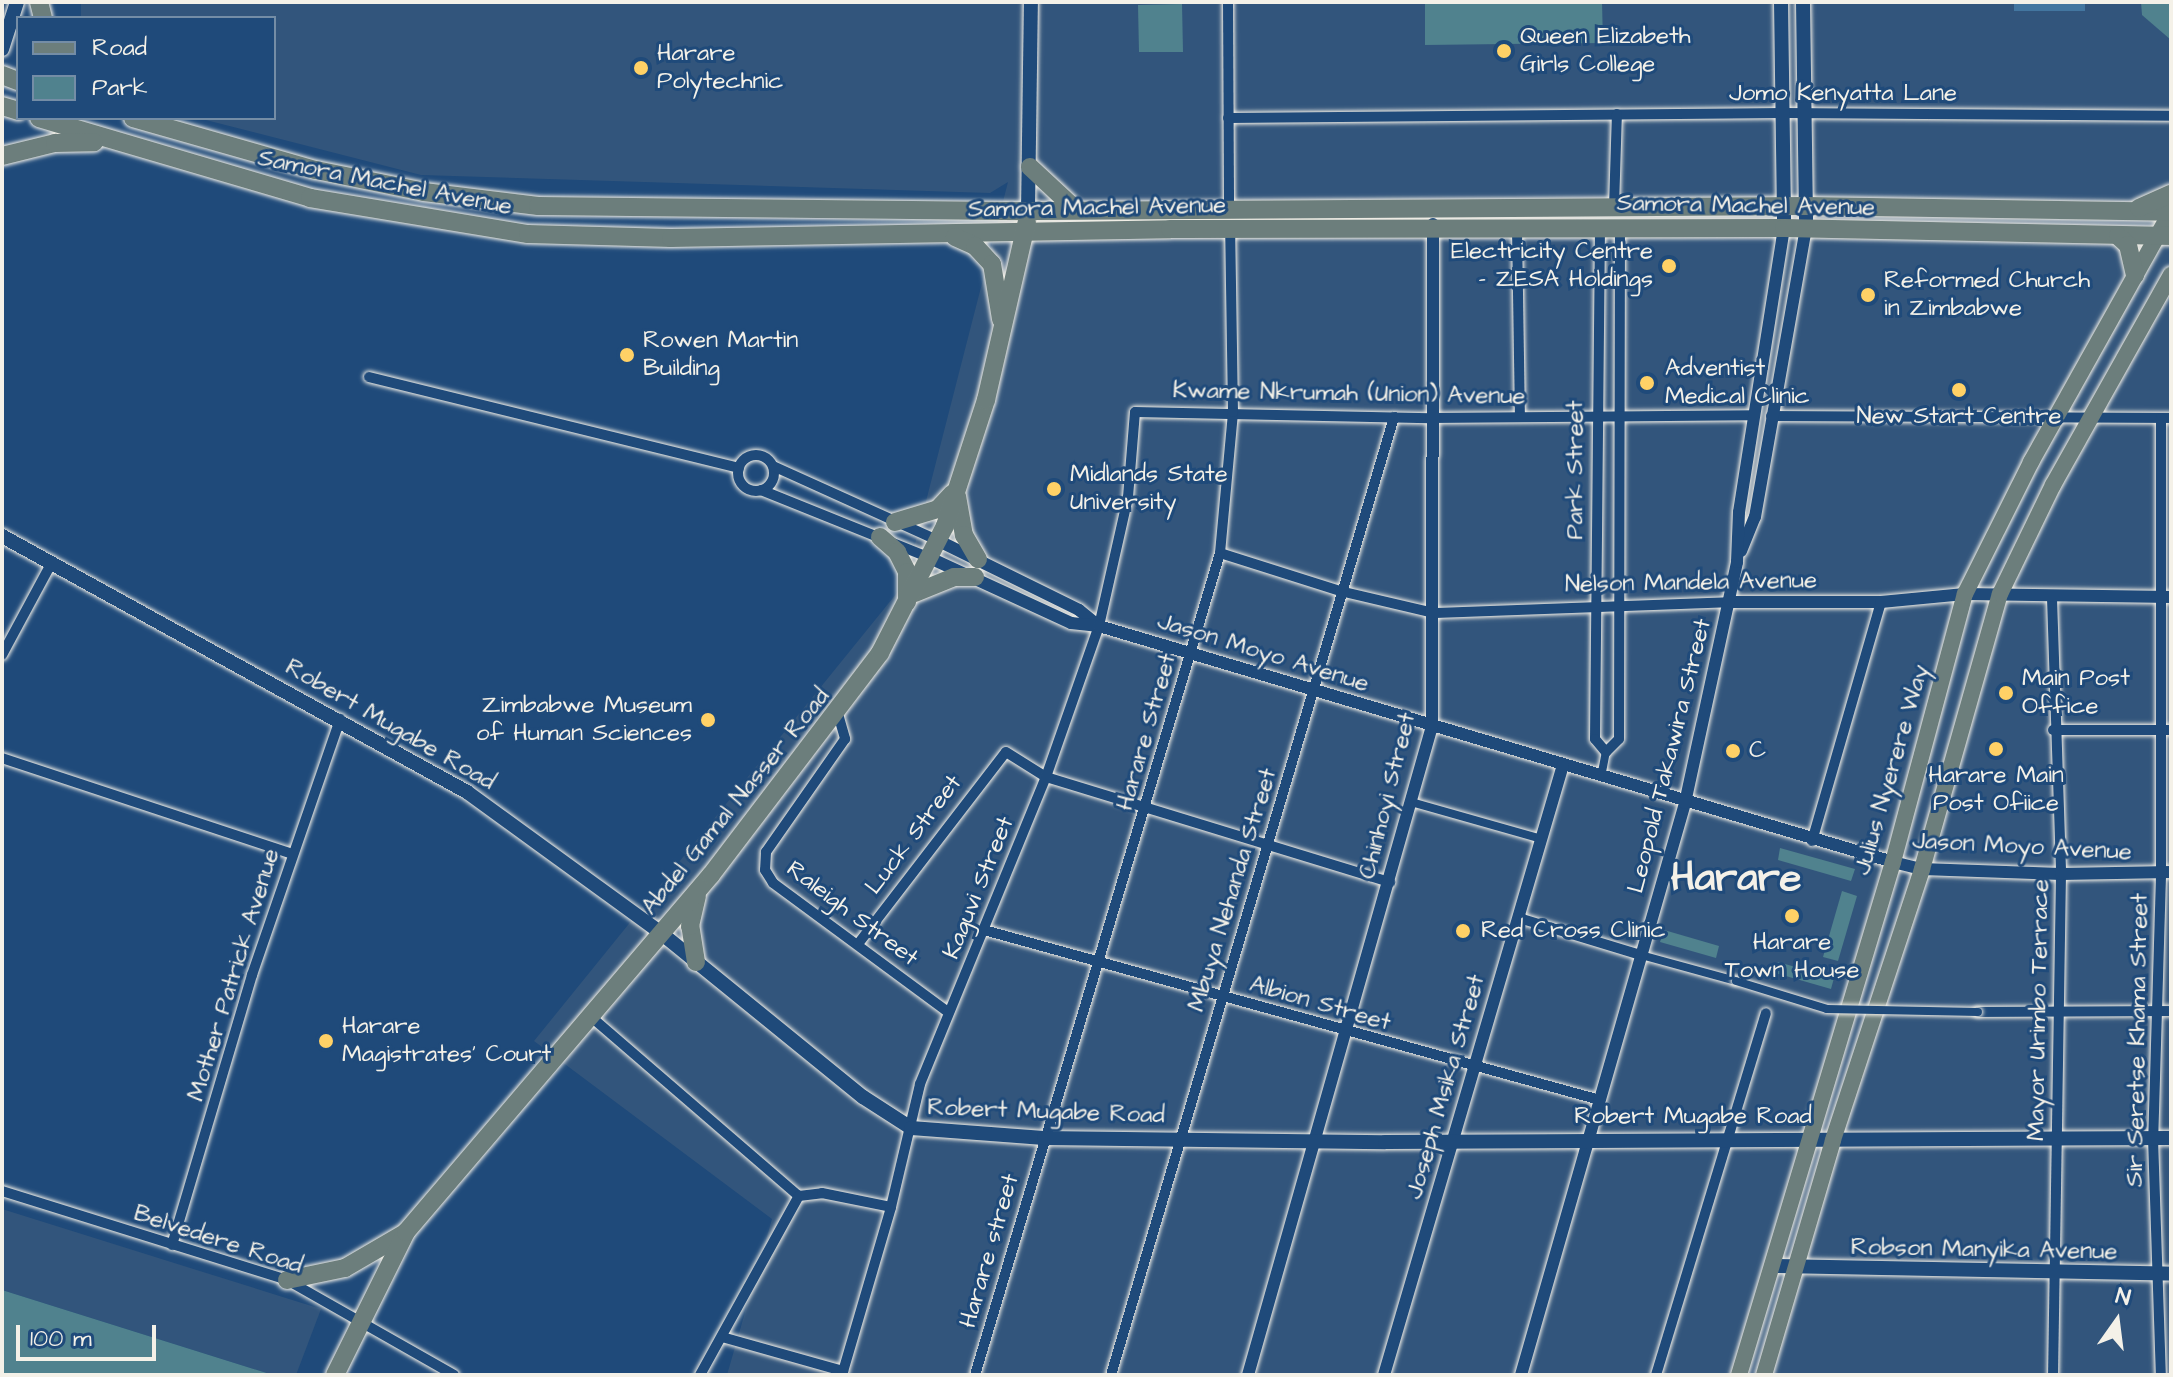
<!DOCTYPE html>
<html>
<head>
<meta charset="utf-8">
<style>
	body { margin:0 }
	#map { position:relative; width:2173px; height:1377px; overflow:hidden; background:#1f4a7a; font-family:"Architects Daughter",sans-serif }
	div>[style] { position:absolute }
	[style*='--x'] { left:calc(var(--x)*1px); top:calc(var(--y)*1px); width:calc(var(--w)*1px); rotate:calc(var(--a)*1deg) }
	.built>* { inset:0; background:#32557c }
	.green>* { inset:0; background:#50828e }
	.water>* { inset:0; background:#4376a0 }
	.roads { filter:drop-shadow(0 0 2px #f4f1e8) drop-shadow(0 0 2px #f4f1e8) }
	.pedestrian>* { height:8px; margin:-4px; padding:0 4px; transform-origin:4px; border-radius:4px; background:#1f4a7a }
	.minor>* { height:10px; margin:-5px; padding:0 5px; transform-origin:5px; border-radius:5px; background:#1f4a7a }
	.minor>.ring { margin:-5px; padding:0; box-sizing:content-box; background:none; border:10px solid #1f4a7a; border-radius:50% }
	.tertiary>* { height:12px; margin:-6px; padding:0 6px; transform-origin:6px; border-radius:6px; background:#1f4a7a }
	.secondary>* { height:14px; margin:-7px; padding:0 7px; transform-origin:7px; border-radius:7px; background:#1f4a7a }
	.primary>* { height:16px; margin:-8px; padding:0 8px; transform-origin:8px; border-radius:8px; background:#6c7e7c }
	.trunk>* { height:18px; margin:-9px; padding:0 9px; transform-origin:9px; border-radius:9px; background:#6c7e7c }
	.bridges { filter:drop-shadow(0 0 2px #f4f1e8) drop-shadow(0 0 2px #f4f1e8) }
	.pedestrian-bridge>* { height:8px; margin:-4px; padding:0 4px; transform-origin:4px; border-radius:4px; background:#1f4a7a }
	.dots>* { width:22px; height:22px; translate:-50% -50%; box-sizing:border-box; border:4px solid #1f4a7a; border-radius:50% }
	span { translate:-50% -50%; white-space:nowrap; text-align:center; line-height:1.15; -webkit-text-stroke:6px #1f4a7a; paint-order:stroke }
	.poi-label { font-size:24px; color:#f4f1e8 }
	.left { translate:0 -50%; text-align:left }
	.right { translate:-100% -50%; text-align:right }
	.street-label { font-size:24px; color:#f4f1e8 }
	.town-label { font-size:40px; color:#f4f1e8; font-weight:700 }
	.frame { position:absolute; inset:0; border:4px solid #f4f1e8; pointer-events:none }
	.legend { position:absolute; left:16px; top:16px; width:260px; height:104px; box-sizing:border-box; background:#1f4a7a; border:2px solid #748da6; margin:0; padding:10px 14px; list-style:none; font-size:24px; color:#f4f1e8 }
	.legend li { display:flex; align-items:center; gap:16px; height:40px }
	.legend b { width:40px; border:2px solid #748da6 }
	.north { position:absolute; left:2077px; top:1281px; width:80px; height:80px; -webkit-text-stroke:6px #1f4a7a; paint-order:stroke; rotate:14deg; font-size:22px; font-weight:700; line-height:32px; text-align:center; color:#f4f1e8 }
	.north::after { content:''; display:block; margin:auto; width:28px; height:36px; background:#f4f1e8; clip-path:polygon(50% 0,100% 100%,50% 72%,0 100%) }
	.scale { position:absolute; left:16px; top:1325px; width:140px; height:36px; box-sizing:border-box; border:4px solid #f4f1e8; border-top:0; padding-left:10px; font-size:24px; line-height:28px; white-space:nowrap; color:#f4f1e8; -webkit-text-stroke:6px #1f4a7a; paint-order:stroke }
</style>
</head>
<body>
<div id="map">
	<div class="built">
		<div style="clip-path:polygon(81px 2px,2171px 2px,2171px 1375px,727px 1375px,772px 1219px,534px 1041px,905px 583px,1008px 182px,990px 193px,421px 175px,198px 118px,274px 118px,274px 18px,81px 18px)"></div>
		<div style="clip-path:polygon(2px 1209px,321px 1309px,296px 1375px,273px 1375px,2px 1290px)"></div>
	</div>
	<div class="green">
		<div style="clip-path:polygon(1425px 2px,1602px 2px,1603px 43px,1425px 45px)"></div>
		<div style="clip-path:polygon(2141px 2px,2171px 2px,2171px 40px,2142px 15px)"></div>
		<div style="clip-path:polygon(1182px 4px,1183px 52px,1139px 52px,1138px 5px)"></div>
		<div style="clip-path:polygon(1780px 848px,1855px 869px,1851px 881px,1778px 860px)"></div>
		<div style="clip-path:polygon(1842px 891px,1857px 896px,1838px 961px,1823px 957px)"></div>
		<div style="clip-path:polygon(1664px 930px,1719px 946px,1716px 958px,1660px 942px)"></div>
		<div style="clip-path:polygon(1778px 962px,1834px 978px,1831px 989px,1775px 973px)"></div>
		<div style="clip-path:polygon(2px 1290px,273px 1375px,2px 1375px)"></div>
	</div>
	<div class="water">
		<div style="clip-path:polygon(2014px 2px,2085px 2px,2085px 11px,2014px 11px)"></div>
	</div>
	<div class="roads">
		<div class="pedestrian">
			<div style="--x:1601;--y:777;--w:25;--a:-79"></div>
			<div style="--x:1411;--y:802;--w:136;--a:15.8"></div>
			<div style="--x:1641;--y:955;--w:98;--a:15.3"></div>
		</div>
		<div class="minor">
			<div style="--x:1228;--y:2;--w:207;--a:89.7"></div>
			<div style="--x:1228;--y:118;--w:555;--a:-0.52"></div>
			<div style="--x:1783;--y:113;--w:388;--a:0.4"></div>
			<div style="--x:1614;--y:207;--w:93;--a:-88.2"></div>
			<div style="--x:1600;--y:228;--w:511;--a:90.56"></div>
			<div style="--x:1595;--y:739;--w:17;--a:50"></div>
			<div style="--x:1606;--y:752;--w:18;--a:-45"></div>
			<div style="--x:1619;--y:739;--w:511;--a:-89.89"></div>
			<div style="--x:1517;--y:230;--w:186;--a:89.1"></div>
			<div style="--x:369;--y:377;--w:381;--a:13.8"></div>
			<div style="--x:1771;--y:416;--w:400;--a:0.3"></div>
			<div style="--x:2161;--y:418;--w:458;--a:90"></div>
			<div style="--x:2161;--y:876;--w:262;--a:91.7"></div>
			<div style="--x:2153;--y:1138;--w:237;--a:88.1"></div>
			<div class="ring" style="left:738px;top:455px;width:26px;height:26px"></div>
			<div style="--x:773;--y:466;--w:182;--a:24.3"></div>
			<div style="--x:761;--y:490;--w:182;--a:21.9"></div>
			<div style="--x:1220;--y:553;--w:126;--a:17.6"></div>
			<div style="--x:1340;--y:591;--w:97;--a:13.2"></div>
			<div style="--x:1434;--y:613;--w:296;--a:-2.1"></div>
			<div style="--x:2052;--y:598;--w:276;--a:88.1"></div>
			<div style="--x:2061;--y:874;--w:501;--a:90.91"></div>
			<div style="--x:2;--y:655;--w:103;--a:-61.7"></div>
			<div style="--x:838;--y:714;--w:26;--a:74"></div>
			<div style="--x:845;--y:739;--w:138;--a:125"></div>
			<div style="--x:766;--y:852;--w:18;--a:93"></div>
			<div style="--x:765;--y:870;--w:15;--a:58"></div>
			<div style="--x:773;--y:883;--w:217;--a:36.4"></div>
			<div style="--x:2053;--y:730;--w:118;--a:0"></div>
			<div style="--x:2;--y:758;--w:305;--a:18.3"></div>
			<div style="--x:1812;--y:841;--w:249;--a:-73.9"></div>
			<div style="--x:1519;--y:918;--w:127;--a:16.9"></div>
			<div style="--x:984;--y:930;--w:639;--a:15.43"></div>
			<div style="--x:858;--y:944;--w:242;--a:-52.4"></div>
			<div style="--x:1006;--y:752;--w:47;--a:32"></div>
			<div style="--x:1046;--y:777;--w:360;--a:17"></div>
			<div style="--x:1978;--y:1012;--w:193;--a:-0.3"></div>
			<div style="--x:589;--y:1015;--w:277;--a:40.8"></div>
			<div style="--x:2;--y:1191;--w:299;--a:17.3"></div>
			<div style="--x:287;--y:1280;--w:192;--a:29.6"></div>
			<div style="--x:172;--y:1245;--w:282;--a:-73.5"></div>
			<div style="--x:252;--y:975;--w:271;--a:-71"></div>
			<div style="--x:722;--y:1337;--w:126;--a:15.7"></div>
			<div style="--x:700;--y:1375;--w:205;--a:-61.1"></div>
			<div style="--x:799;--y:1196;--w:23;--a:-7"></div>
			<div style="--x:822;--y:1193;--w:70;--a:11.5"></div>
			<div style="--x:842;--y:1375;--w:175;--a:-73.7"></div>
			<div style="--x:891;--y:1207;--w:126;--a:-76.7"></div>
			<div style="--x:920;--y:1084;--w:332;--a:-67.7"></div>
			<div style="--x:1046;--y:777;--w:160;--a:-70.7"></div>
			<div style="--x:1099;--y:626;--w:132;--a:-77.3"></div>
			<div style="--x:1128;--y:497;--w:85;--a:-85.3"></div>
			<div style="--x:1135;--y:412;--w:295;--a:1.2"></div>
			<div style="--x:1430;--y:418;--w:324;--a:-0.5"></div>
			<div style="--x:975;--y:1375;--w:858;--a:-73.4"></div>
			<div style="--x:1220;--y:553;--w:142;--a:-84.7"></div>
			<div style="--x:1233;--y:412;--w:181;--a:-90.9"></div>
			<div style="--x:1111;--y:1375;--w:999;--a:-73.54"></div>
			<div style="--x:1656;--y:1375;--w:378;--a:-73.1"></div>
		</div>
		<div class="tertiary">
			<div style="--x:939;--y:541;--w:156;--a:26.2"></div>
			<div style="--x:1079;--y:610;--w:26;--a:39"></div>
			<div style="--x:1741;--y:551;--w:37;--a:-68"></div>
			<div style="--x:1755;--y:517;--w:292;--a:-80"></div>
			<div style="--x:932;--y:559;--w:153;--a:24.7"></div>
			<div style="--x:1071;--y:623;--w:28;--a:6"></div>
			<div style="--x:1099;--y:626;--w:828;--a:16.55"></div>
			<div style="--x:1893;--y:862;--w:30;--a:14"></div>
			<div style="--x:1922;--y:869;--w:139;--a:2.1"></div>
			<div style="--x:2061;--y:874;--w:110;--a:-1"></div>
			<div style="--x:1730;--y:602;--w:151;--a:0"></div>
			<div style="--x:1881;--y:602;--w:84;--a:-5.4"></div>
			<div style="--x:1965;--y:594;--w:206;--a:0.8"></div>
			<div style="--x:1248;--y:1375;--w:675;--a:-74.17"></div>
			<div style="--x:1432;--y:726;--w:502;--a:-89.89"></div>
			<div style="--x:1384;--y:1375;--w:636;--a:-73.65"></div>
			<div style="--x:1521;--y:1375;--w:595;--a:-74"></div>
			<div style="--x:1685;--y:803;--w:247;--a:-77.8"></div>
			<div style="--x:1737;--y:562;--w:50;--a:-87.7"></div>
			<div style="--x:1739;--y:512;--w:288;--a:-81"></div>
		</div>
		<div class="secondary">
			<div style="--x:1781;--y:2;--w:226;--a:89.2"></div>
			<div style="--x:1803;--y:2;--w:227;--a:89.2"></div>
			<div style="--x:2;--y:49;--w:49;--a:-72.3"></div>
			<div style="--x:1028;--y:211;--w:209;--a:-89.2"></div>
			<div style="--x:2;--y:536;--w:531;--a:28.83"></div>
			<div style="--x:467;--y:792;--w:240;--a:36"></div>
			<div style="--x:661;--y:933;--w:260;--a:39.1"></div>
			<div style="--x:863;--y:1097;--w:57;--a:32.9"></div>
			<div style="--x:911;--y:1128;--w:133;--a:4.3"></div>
			<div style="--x:1044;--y:1138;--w:341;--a:0.7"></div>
			<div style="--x:1385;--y:1142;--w:786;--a:-0.29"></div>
			<div style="--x:1772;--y:1266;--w:399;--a:1.1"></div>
		</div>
		<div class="primary">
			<div style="--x:1739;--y:1375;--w:536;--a:-73.29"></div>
			<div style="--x:1893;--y:862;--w:278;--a:-75"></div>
			<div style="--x:1965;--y:594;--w:148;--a:-63.4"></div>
			<div style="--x:2031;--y:462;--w:287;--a:-60.8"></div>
			<div style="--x:1764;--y:1375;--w:245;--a:-73.6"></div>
			<div style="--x:1833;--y:1140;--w:285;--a:-71.8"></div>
			<div style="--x:1922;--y:869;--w:286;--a:-74.2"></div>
			<div style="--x:2000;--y:594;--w:121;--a:-64.1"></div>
			<div style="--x:2053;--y:485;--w:241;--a:-60.7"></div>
		</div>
		<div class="trunk">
			<div style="--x:39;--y:2;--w:16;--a:76"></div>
			<div style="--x:2;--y:75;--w:17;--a:21"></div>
			<div style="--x:2;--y:106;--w:17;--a:17"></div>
			<div style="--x:39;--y:118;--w:283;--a:16.4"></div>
			<div style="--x:310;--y:198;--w:221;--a:9.4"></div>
			<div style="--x:528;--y:234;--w:143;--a:1.6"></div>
			<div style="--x:671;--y:238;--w:499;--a:-1"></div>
			<div style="--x:1170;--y:229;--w:614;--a:-0.09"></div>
			<div style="--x:1784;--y:228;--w:387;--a:1.2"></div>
			<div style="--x:133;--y:118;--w:190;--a:15.9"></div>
			<div style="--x:316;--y:170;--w:110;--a:11.5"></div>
			<div style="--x:424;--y:192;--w:115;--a:7"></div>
			<div style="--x:538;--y:206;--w:490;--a:0.6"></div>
			<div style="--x:1028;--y:211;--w:778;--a:-0.37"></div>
			<div style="--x:1806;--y:206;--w:365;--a:0.9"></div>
			<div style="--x:2;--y:156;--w:55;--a:-13.8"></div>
			<div style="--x:55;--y:143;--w:39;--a:-1"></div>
			<div style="--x:1030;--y:167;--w:60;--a:43"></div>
			<div style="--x:2139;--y:208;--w:35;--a:-24"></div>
			<div style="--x:2118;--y:236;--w:13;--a:42"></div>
			<div style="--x:2128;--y:245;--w:31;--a:77"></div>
			<div style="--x:955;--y:237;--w:22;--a:24"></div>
			<div style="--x:975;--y:246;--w:25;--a:47"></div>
			<div style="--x:992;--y:264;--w:56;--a:80.7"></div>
			<div style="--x:957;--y:496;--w:40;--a:80"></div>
			<div style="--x:964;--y:535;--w:28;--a:60"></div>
			<div style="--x:895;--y:522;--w:45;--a:-16.8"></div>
			<div style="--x:938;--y:509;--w:21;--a:-47"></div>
			<div style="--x:880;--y:537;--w:23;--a:41"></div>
			<div style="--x:897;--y:552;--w:22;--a:63"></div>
			<div style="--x:907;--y:572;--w:30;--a:90"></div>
			<div style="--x:915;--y:593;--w:42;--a:-22.3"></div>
			<div style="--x:954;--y:577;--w:21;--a:0"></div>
			<div style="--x:696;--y:962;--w:36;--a:-99"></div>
			<div style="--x:690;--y:926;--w:31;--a:-77"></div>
			<div style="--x:287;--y:1280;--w:59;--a:-11.7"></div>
			<div style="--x:345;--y:1268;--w:69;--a:-30.3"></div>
			<div style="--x:335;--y:1375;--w:160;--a:-63.6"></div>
			<div style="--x:406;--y:1232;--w:470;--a:-49.5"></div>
			<div style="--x:711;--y:875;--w:279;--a:-52.7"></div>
			<div style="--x:880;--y:653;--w:143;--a:-62.9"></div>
			<div style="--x:945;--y:526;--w:133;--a:-72"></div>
			<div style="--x:986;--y:400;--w:184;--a:-77.1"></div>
		</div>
	</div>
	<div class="bridges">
		<div class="pedestrian-bridge">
			<div style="--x:1736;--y:981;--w:95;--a:17.1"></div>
			<div style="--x:1827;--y:1009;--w:151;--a:1.1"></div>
		</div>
	</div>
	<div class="dots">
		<div style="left:1504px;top:51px;background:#ffd166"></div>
		<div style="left:641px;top:68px;background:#ffd166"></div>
		<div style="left:1669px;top:266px;background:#ffd166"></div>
		<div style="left:1868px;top:295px;background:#ffd166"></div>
		<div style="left:627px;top:355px;background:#ffd166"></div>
		<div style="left:1647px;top:383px;background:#ffd166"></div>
		<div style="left:1959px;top:390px;background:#ffd166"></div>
		<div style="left:1054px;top:489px;background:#ffd166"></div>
		<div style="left:2006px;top:693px;background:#ffd166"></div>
		<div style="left:708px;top:720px;background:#ffd166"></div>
		<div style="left:1996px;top:749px;background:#ffd166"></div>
		<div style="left:1733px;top:751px;background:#ffd166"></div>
		<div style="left:1792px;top:916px;background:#ffd166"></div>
		<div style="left:1463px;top:931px;background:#ffd166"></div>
		<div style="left:326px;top:1041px;background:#ffd166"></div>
	</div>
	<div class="poi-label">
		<span class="left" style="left:1520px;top:51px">Queen Elizabeth<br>Girls College</span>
		<span class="left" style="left:657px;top:68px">Harare<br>Polytechnic</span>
		<span class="right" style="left:1653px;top:266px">Electricity Centre<br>- ZESA Holdings</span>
		<span class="left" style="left:1884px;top:295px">Reformed Church<br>in Zimbabwe</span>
		<span class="left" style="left:643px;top:355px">Rowen Martin<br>Building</span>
		<span class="left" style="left:1665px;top:383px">Adventist<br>Medical Clinic</span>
		<span style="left:1959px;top:417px">New Start Centre</span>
		<span class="left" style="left:1070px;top:489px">Midlands State<br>University</span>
		<span class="left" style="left:2022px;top:693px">Main Post<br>Office</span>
		<span class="right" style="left:692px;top:720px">Zimbabwe Museum<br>of Human Sciences</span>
		<span class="left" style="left:1749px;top:751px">C</span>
		<span style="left:1996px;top:790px">Harare Main<br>Post Ofiice</span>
		<span class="left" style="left:1481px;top:931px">Red Cross Clinic</span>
		<span style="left:1792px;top:957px">Harare<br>Town House</span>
		<span class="left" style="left:342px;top:1041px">Harare<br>Magistrates’ Court</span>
	</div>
	<div class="street-label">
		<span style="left:1843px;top:94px">Jomo Kenyatta Lane</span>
		<span style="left:385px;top:183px;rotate:11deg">Samora Machel Avenue</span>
		<span style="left:1746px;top:206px;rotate:1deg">Samora Machel Avenue</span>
		<span style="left:1097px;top:208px;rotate:-1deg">Samora Machel Avenue</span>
		<span style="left:1349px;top:394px;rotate:1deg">Kwame Nkrumah (Union) Avenue</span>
		<span style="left:1576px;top:470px;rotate:-90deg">Park Street</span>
		<span style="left:1691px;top:583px;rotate:-1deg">Nelson Mandela Avenue</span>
		<span style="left:1263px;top:653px;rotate:17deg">Jason Moyo Avenue</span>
		<span style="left:390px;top:725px;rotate:30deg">Robert Mugabe Road</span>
		<span style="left:1147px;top:732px;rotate:-74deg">Harare Street</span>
		<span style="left:1670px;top:756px;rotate:-76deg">Leopold Takawira Street</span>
		<span style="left:1892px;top:770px;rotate:-74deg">Julius Nyerere Way</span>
		<span style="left:1388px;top:796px;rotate:-76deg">Chinhoyi Street</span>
		<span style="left:736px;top:802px;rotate:-51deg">Abdel Gamal Nasser Road</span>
		<span style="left:914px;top:835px;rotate:-53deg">Luck Street</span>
		<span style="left:2022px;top:847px;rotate:3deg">Jason Moyo Avenue</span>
		<span style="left:979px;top:888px;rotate:-68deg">Kaguvi Street</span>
		<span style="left:1233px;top:890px;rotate:-73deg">Mbuya Nehanda Street</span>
		<span style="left:852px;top:914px;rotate:37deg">Raleigh Street</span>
		<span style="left:234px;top:975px;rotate:-73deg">Mother Patrick Avenue</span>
		<span style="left:1320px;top:1004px;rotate:16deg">Albion Street</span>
		<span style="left:2039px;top:1010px;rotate:-89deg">Mayor Urimbo Terrace</span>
		<span style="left:2138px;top:1040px;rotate:-89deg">Sir Seretse Khama Street</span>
		<span style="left:1446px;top:1087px;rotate:-74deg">Joseph Msika Street</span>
		<span style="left:1046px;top:1112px;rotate:2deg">Robert Mugabe Road</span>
		<span style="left:1693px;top:1117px">Robert Mugabe Road</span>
		<span style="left:218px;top:1240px;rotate:18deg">Belvedere Road</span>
		<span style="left:1984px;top:1250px;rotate:1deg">Robson Manyika Avenue</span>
		<span style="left:990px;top:1251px;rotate:-74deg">Harare street</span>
	</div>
	<div class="town-label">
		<span style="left:1736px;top:879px">Harare</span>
	</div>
	<div class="frame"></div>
	<ul class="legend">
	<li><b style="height:10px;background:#6c7e7c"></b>Road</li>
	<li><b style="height:22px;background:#50828e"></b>Park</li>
	</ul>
	<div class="north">N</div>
	<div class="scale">100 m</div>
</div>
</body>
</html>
